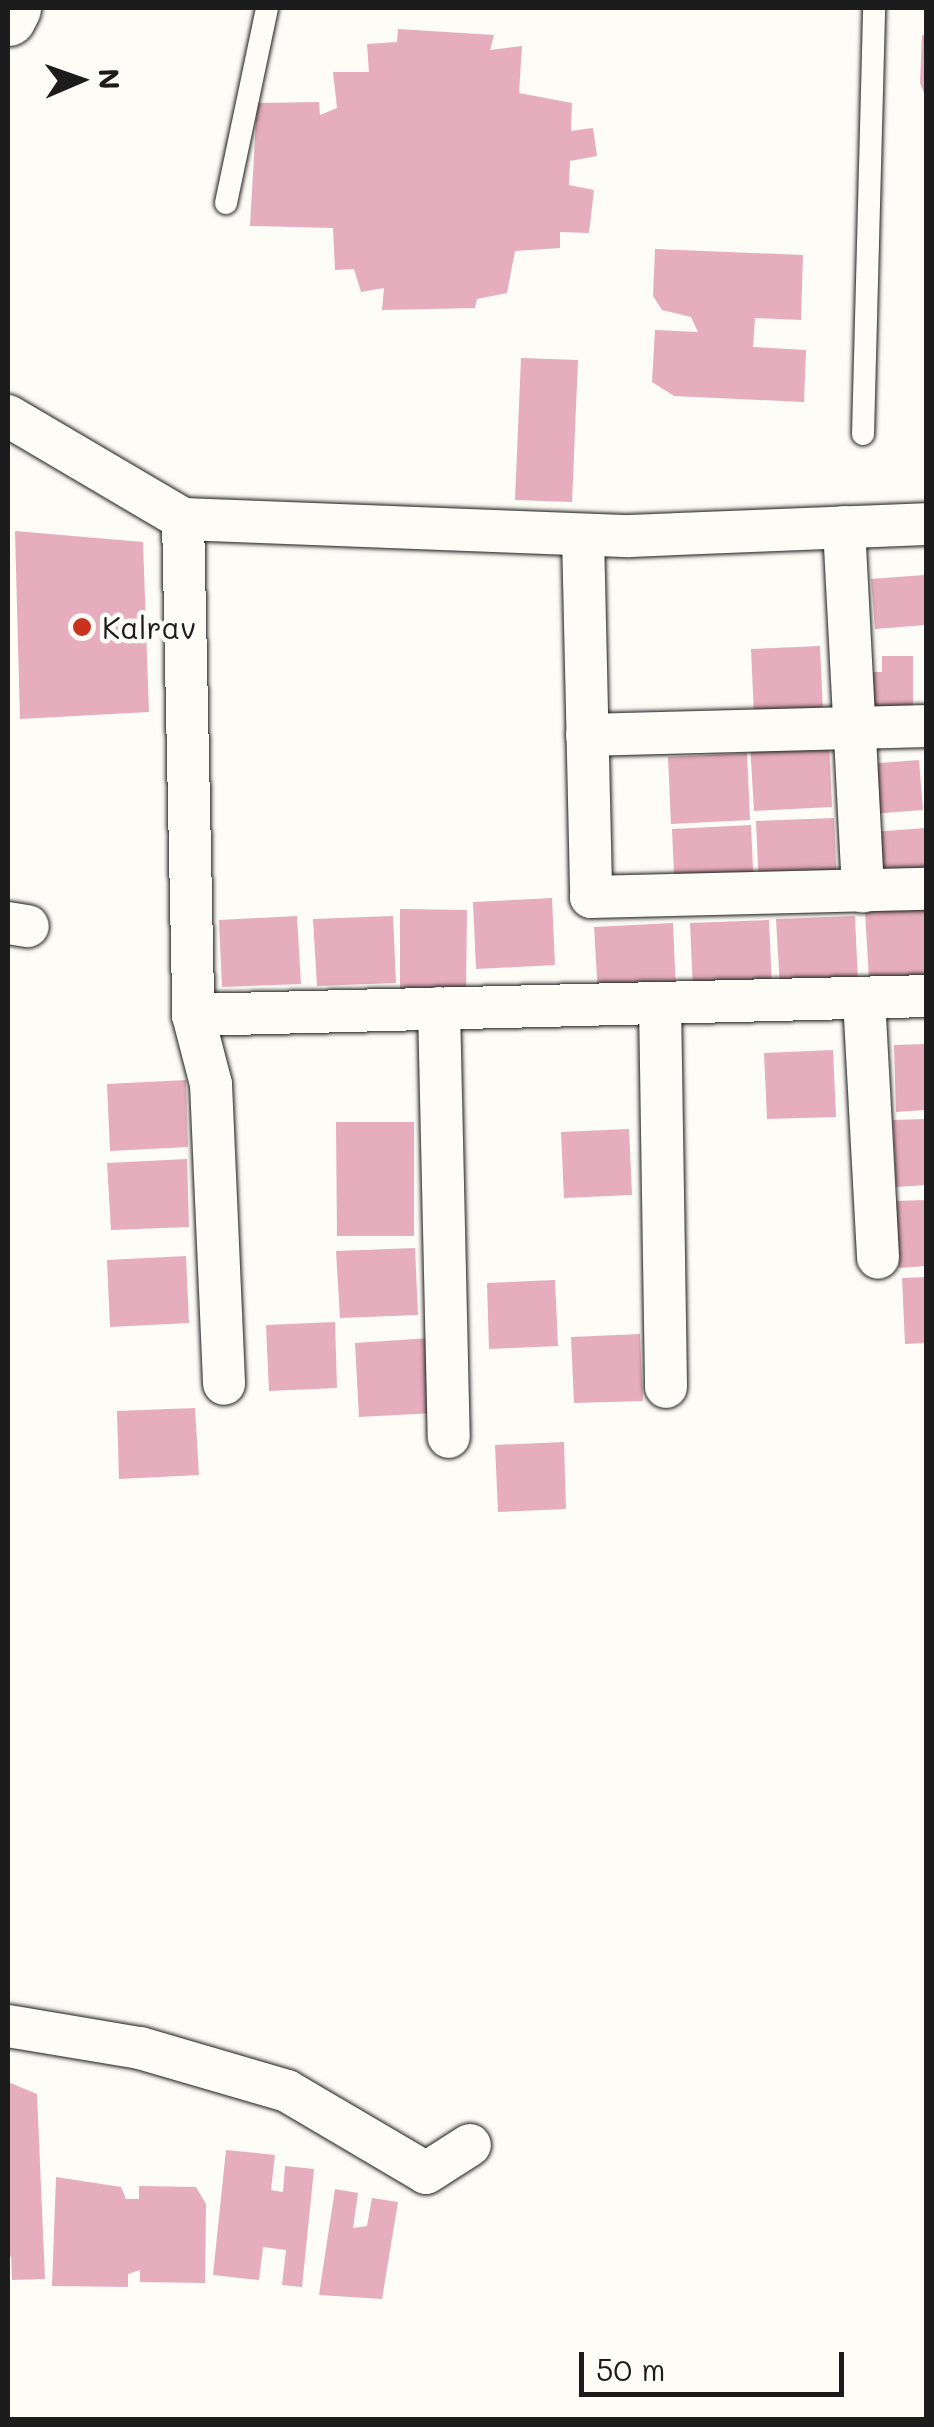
<!DOCTYPE html>
<html>
<head>
<meta charset="utf-8">
<style>
	body { margin:0 }
	#map { position:relative; width:934px; height:2427px; overflow:hidden; background:#fdfcf7; font-family:Mali,sans-serif }
	div>[style] { position:absolute }
	[style*='--x'] { left:calc(var(--x)*1px); top:calc(var(--y)*1px); width:calc(var(--w)*1px); rotate:calc(var(--a)*1deg) }
	.building>* { inset:0; background:#e5adbe }
	.roads { filter:drop-shadow(0 0 2px #1c1c1c) drop-shadow(0 0 2px #1c1c1c) }
	.lane>* { height:22px; margin:-11px; padding:0 11px; transform-origin:11px; border-radius:11px; background:#fdfcf7 }
	.street>* { height:42px; margin:-21px; padding:0 21px; transform-origin:21px; border-radius:21px; background:#fdfcf7 }
	.primary>* { height:55px; margin:-27.5px; padding:0 27.5px; transform-origin:27.5px; border-radius:27.5px; background:#fdfcf7 }
	.dots>* { width:28px; height:28px; translate:-50% -50%; box-sizing:border-box; border:5px solid #fdfcf7; border-radius:50% }
	span { translate:-50% -50%; white-space:nowrap; text-align:center; line-height:1.15; -webkit-text-stroke:9px #fdfcf7; paint-order:stroke }
	.poi-label { font-size:30px; color:#1c1c1c }
	.left { translate:0 -50%; text-align:left }
	.frame { position:absolute; inset:0; border:10px solid #1c1c1c; pointer-events:none }
	.north { position:absolute; left:30px; top:30px; width:100px; height:100px; -webkit-text-stroke:8px #fdfcf7; paint-order:stroke; rotate:88deg; font-size:28px; font-weight:700; line-height:40px; text-align:center; color:#1c1c1c }
	.north::after { content:''; display:block; margin:auto; width:35px; height:45px; background:#1c1c1c; clip-path:polygon(50% 0,100% 100%,50% 72%,0 100%) }
	.scale { position:absolute; left:579px; top:2352px; width:265px; height:45px; box-sizing:border-box; border:5px solid #1c1c1c; border-top:0; padding-left:12px; font-size:30px; line-height:35px; white-space:nowrap; color:#1c1c1c; -webkit-text-stroke:8px #fdfcf7; paint-order:stroke }
</style>
</head>
<body>
<div id="map">
	<div class="building">
		<div style="clip-path:polygon(398px 29px,494px 35px,490px 50px,522px 46px,519px 93px,572px 103px,571px 131px,593px 128px,597px 156px,570px 161px,569px 185px,594px 190px,589px 233px,560px 232px,560px 248px,515px 251px,507px 293px,477px 299px,475px 308px,382px 310px,384px 288px,361px 292px,354px 269px,335px 270px,333px 228px,250px 226px,257px 103px,319px 102px,320px 115px,337px 108px,333px 72px,369px 72px,367px 44px,397px 42px)"></div>
		<div style="clip-path:polygon(922px 35px,926px 35px,926px 98px,920px 83px)"></div>
		<div style="clip-path:polygon(655px 249px,803px 255px,801px 320px,755px 318px,753px 347px,806px 350px,804px 402px,674px 396px,652px 382px,655px 330px,698px 332px,691px 317px,662px 310px,653px 296px)"></div>
		<div style="clip-path:polygon(521px 358px,578px 360px,572px 502px,515px 500px)"></div>
		<div style="clip-path:polygon(15px 531px,143px 542px,149px 712px,20px 719px)"></div>
		<div style="clip-path:polygon(924px 575px,926px 625px,875px 629px,871px 579px)"></div>
		<div style="clip-path:polygon(820px 646px,823px 712px,754px 715px,751px 649px)"></div>
		<div style="clip-path:polygon(882px 656px,913px 656px,913px 715px,873px 715px,873px 672px,882px 672px)"></div>
		<div style="clip-path:polygon(829px 740px,832px 807px,754px 811px,750px 744px)"></div>
		<div style="clip-path:polygon(747px 753px,750px 820px,671px 824px,668px 757px)"></div>
		<div style="clip-path:polygon(919px 760px,923px 810px,871px 814px,867px 764px)"></div>
		<div style="clip-path:polygon(834px 818px,837px 885px,759px 888px,756px 821px)"></div>
		<div style="clip-path:polygon(751px 825px,754px 892px,675px 896px,672px 829px)"></div>
		<div style="clip-path:polygon(925px 828px,926px 878px,875px 881px,872px 832px)"></div>
		<div style="clip-path:polygon(552px 898px,555px 965px,476px 969px,473px 902px)"></div>
		<div style="clip-path:polygon(926px 908px,926px 976px,869px 979px,865px 911px)"></div>
		<div style="clip-path:polygon(400px 909px,467px 910px,466px 990px,400px 989px)"></div>
		<div style="clip-path:polygon(297px 916px,301px 984px,222px 987px,219px 920px)"></div>
		<div style="clip-path:polygon(393px 916px,396px 983px,317px 986px,313px 919px)"></div>
		<div style="clip-path:polygon(855px 916px,858px 983px,780px 987px,776px 919px)"></div>
		<div style="clip-path:polygon(769px 920px,772px 987px,693px 991px,690px 923px)"></div>
		<div style="clip-path:polygon(673px 923px,676px 991px,598px 994px,594px 927px)"></div>
		<div style="clip-path:polygon(926px 1044px,926px 1110px,896px 1112px,894px 1045px)"></div>
		<div style="clip-path:polygon(833px 1050px,836px 1117px,767px 1119px,764px 1053px)"></div>
		<div style="clip-path:polygon(186px 1080px,188px 1147px,110px 1151px,107px 1084px)"></div>
		<div style="clip-path:polygon(926px 1119px,926px 1185px,896px 1187px,893px 1120px)"></div>
		<div style="clip-path:polygon(336px 1122px,414px 1122px,414px 1236px,337px 1236px)"></div>
		<div style="clip-path:polygon(629px 1129px,632px 1195px,564px 1198px,561px 1132px)"></div>
		<div style="clip-path:polygon(187px 1159px,189px 1227px,111px 1230px,107px 1163px)"></div>
		<div style="clip-path:polygon(926px 1200px,926px 1266px,899px 1268px,896px 1201px)"></div>
		<div style="clip-path:polygon(415px 1248px,418px 1315px,340px 1318px,336px 1251px)"></div>
		<div style="clip-path:polygon(186px 1256px,189px 1323px,110px 1327px,107px 1260px)"></div>
		<div style="clip-path:polygon(926px 1277px,926px 1343px,905px 1344px,902px 1278px)"></div>
		<div style="clip-path:polygon(555px 1280px,558px 1346px,489px 1349px,487px 1283px)"></div>
		<div style="clip-path:polygon(335px 1322px,337px 1388px,269px 1391px,266px 1325px)"></div>
		<div style="clip-path:polygon(640px 1334px,643px 1401px,574px 1403px,571px 1337px)"></div>
		<div style="clip-path:polygon(430px 1338px,435px 1413px,359px 1417px,355px 1343px)"></div>
		<div style="clip-path:polygon(195px 1408px,199px 1475px,119px 1479px,117px 1411px)"></div>
		<div style="clip-path:polygon(564px 1442px,566px 1509px,498px 1512px,495px 1445px)"></div>
		<div style="clip-path:polygon(8px 2082px,37px 2094px,45px 2279px,12px 2280px,11px 2255px,8px 2261px)"></div>
		<div style="clip-path:polygon(226px 2150px,275px 2155px,271px 2190px,283px 2192px,285px 2166px,314px 2169px,302px 2287px,282px 2285px,286px 2250px,263px 2247px,259px 2280px,213px 2275px)"></div>
		<div style="clip-path:polygon(56px 2177px,121px 2187px,126px 2199px,139px 2199px,139px 2186px,196px 2187px,206px 2204px,205px 2283px,140px 2282px,140px 2270px,128px 2274px,128px 2287px,52px 2286px)"></div>
		<div style="clip-path:polygon(335px 2189px,358px 2193px,353px 2228px,367px 2226px,372px 2198px,398px 2202px,382px 2299px,319px 2295px)"></div>
	</div>
	<div class="roads">
		<div class="lane">
			<div style="--x:226;--y:203;--w:199;--a:-78.1"></div>
			<div style="--x:863;--y:434;--w:426;--a:-88.5"></div>
		</div>
		<div class="street">
			<div style="--x:8;--y:416;--w:203;--a:30.5"></div>
			<div style="--x:183;--y:519;--w:496;--a:88.8"></div>
			<div style="--x:193;--y:1015;--w:733;--a:-1.48"></div>
			<div style="--x:183;--y:519;--w:447;--a:2.2"></div>
			<div style="--x:630;--y:536;--w:296;--a:-2.3"></div>
			<div style="--x:844;--y:527;--w:365;--a:87"></div>
			<div style="--x:583;--y:535;--w:362;--a:88.7"></div>
			<div style="--x:591;--y:897;--w:335;--a:-1.4"></div>
			<div style="--x:587;--y:735;--w:339;--a:-1.5"></div>
			<div style="--x:8;--y:923;--w:20;--a:9"></div>
			<div style="--x:864;--y:998;--w:260;--a:86.9"></div>
			<div style="--x:660;--y:1003;--w:384;--a:89.1"></div>
			<div style="--x:439;--y:1008;--w:429;--a:88.7"></div>
			<div style="--x:193;--y:1015;--w:71;--a:75.4"></div>
			<div style="--x:211;--y:1084;--w:300;--a:87.5"></div>
			<div style="--x:8;--y:2026;--w:134;--a:9.5"></div>
			<div style="--x:140;--y:2048;--w:153;--a:16.3"></div>
			<div style="--x:287;--y:2091;--w:161;--a:30.5"></div>
			<div style="--x:426;--y:2173;--w:52;--a:-32.5"></div>
		</div>
		<div class="primary">
			<div style="--x:8;--y:18;--w:11;--a:-63"></div>
		</div>
	</div>
	<div class="dots">
		<div style="left:82px;top:627px;background:#c8321e"></div>
	</div>
	<div class="poi-label">
		<span class="left" style="left:102px;top:627px">Kalrav</span>
	</div>
	<div class="frame"></div>
	<div class="north">N</div>
	<div class="scale">50 m</div>
</div>
</body>
</html>
